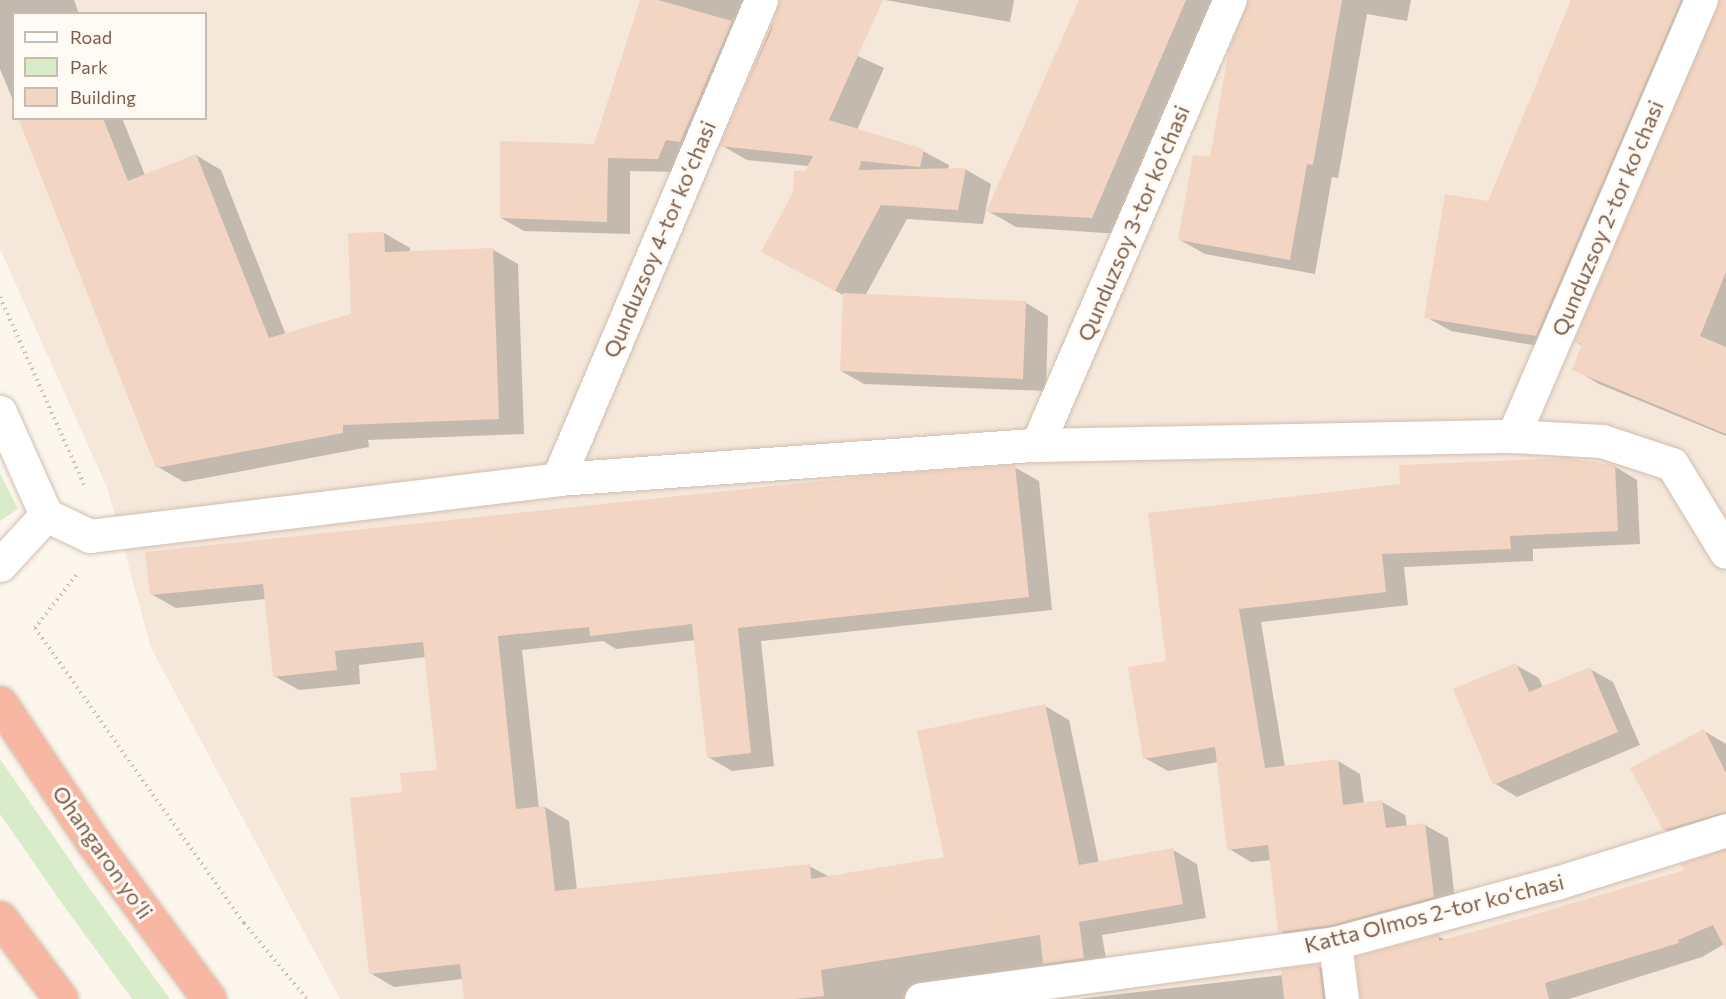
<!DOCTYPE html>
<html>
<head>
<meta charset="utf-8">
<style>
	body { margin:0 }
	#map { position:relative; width:1726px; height:999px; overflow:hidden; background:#fdf6ec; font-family:Commissioner,sans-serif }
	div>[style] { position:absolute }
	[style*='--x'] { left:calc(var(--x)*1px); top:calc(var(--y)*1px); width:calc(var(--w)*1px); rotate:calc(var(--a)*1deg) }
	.residential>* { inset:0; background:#f5e8da }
	.green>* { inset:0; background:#d8ecc9 }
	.shadow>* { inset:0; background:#0003 }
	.building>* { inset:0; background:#f3d5c3 }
	.path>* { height:4px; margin-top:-2px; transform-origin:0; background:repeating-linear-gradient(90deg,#d9b8a5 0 1.5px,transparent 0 6px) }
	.roads { filter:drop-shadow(0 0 2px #d1beb0) drop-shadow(0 0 2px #d1beb0) }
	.street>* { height:33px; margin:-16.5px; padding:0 16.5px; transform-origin:16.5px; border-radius:16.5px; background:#fff }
	.highway>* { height:33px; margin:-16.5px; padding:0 16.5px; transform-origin:16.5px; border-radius:16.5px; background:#f7b7a3 }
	span { translate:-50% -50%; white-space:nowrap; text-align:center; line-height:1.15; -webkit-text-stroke:6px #fffaf3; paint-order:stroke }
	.street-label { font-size:22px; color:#7a5c4d }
	.legend { position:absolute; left:12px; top:12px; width:195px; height:108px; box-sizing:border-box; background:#fffaf3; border:2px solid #cabbb1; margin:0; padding:8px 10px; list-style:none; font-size:18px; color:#7a5c4d }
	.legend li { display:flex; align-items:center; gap:12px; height:30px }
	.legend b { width:30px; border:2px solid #cabbb1 }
</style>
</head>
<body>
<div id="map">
	<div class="residential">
		<div style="clip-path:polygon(evenodd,0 0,1726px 0,1726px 999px,340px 999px,151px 648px,108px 490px,0 249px,0 0,14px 14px,206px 14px,206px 118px,14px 118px,14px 14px)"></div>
	</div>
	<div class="green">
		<div style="clip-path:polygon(0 473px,18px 509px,0 521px)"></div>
		<div style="clip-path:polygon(0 759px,87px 885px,170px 999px,132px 999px,61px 902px,0 814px)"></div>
	</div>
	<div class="shadow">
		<div style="clip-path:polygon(0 0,74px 0,79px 14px,14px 14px,14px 103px,0 69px)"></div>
		<div style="clip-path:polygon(641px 0,763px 0,681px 172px,630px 171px,630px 234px,524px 231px,501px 218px,595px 146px)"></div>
		<div style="clip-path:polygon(885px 0,1014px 0,1010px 22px)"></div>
		<div style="clip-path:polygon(1081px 0,1221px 0,1120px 234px,1016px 227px,988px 211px)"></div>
		<div style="clip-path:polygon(1250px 0,1411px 0,1407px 21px,1367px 14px,1338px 178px,1332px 177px,1315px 274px,1205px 254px,1180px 240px,1211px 159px)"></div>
		<div style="clip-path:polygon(1573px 0,1718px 0,1709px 7px,1561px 350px,1451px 331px,1426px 317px,1489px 203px)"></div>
		<div style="clip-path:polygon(1721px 0,1726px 0,1726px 436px,1599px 384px,1574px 369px,1583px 346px,1576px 342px)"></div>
		<div style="clip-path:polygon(775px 18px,884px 68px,857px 130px,923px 151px,949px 165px,948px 170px,965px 169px,991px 184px,983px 224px,907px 219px,865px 296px,1026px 303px,1048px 316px,1046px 391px,864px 384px,841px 371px,845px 296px,789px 266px,809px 166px,747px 160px,721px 145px)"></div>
		<div style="clip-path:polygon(20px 118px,122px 118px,145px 175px,196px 155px,221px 170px,286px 335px,352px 315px,384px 233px,410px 248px,410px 253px,492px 249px,518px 264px,524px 434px,368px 440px,369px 447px,184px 482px,158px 467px)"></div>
		<div style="clip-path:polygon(1614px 466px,1637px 480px,1640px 544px,1533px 549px,1533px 561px,1404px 567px,1408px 605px,1261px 622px,1285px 767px,1338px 761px,1360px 774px,1364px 804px,1382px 802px,1405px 815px,1407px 827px,1425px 825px,1448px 838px,1456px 909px,1303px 944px,1280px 931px,1272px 860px,1251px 862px,1229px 849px,1218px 762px,1168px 771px,1145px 758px,1167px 662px,1150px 515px)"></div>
		<div style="clip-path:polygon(1014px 467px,1039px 481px,1052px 610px,761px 641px,774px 766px,732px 771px,708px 757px,696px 640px,616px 649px,603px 641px,522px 650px,539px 808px,545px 807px,569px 821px,577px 890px,809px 866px,830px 877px,946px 858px,1045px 706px,1069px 720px,1099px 863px,1173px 850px,1197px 864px,1206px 918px,1102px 935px,1108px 971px,934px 999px,465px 999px,463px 979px,394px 987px,370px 973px,404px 793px,438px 771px,426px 657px,359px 665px,360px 684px,299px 690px,274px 676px,266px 599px,176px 608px,151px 594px)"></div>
		<div style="clip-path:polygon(1516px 665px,1539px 678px,1543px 688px,1590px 669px,1613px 682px,1640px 745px,1517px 797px,1494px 783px)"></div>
		<div style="clip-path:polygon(1704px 731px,1726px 744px,1726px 833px,1688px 843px,1664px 829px)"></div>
		<div style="clip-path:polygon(1726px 849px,1726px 943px,1702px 957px,1569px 999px,1360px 999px,1438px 936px,1447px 941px,1686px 871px,1683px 865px)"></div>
		<div style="clip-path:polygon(1318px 966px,1343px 980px,1346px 999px,1078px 999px,1283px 975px)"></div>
	</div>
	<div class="building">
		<div style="clip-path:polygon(640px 0,658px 0,732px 21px,680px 142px,666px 140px,658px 159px,608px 158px,607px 222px,500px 218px,500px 141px,594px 144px)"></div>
		<div style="clip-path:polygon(779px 0,883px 0,829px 120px,924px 149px,920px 167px,861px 161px,859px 170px,966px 168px,958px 210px,881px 205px,835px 291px,761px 252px,793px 192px,794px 171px,805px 171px,813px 156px,719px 146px,771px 32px)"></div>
		<div style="clip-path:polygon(1079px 0,1186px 0,1092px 218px,986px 212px)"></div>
		<div style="clip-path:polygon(1248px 0,1342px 0,1313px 165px,1307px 164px,1290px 260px,1178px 240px,1193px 155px,1210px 157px,1229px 49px)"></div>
		<div style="clip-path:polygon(1571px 0,1681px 0,1536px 336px,1424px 318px,1445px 194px,1488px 201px)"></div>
		<div style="clip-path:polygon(1719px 0,1726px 0,1726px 272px,1700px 336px,1726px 347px,1726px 434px,1572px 370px,1582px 344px,1574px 342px)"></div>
		<div style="clip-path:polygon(18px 118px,103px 118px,128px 181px,196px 154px,269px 338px,351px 314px,348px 233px,384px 232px,385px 252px,493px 248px,499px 419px,343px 425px,343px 433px,156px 468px)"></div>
		<div style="clip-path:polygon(843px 293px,1026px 301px,1023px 379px,840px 371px)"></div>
		<div style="clip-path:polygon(1567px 458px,1615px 465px,1618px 531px,1510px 536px,1511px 549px,1382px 554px,1386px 592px,1239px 609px,1265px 768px,1338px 759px,1343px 805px,1382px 800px,1386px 828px,1425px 823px,1434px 897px,1331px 925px,1278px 932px,1268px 845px,1227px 850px,1215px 747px,1143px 759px,1128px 667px,1166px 661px,1148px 513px,1400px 484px,1399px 465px)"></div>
		<div style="clip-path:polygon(1015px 465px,1029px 597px,738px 628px,751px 753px,707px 758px,692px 624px,590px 636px,589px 627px,498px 636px,516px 809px,545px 806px,555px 891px,810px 864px,811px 879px,944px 857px,917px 731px,1045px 704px,1079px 865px,1173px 848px,1183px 904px,1079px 922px,1084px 958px,1043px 964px,1040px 935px,821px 970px,824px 996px,794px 999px,464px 999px,460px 964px,369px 974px,350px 798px,402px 792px,400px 773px,437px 770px,423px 642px,335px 651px,337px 670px,273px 677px,263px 584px,150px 595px,145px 552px,889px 474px)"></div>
		<div style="clip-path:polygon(1516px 663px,1529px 692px,1590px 667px,1618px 732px,1493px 785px,1453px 689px)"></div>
		<div style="clip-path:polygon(1704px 729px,1726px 773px,1726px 812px,1663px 830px,1630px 768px)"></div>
		<div style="clip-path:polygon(1726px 850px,1726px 950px,1713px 925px,1678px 940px,1679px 943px,1545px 983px,1549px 999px,1360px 999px,1356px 957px,1439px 934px,1439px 941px,1526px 917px,1684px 870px,1681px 864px)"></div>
		<div style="clip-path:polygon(1319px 964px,1323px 999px,1284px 999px,1281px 969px)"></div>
	</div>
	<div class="path">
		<div style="--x:0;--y:297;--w:208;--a:65.9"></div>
		<div style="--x:76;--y:575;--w:67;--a:127.7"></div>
		<div style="--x:35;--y:628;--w:362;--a:54.7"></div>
		<div style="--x:244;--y:923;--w:99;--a:50.3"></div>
	</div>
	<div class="roads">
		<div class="street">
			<div style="--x:0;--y:412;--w:113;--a:65.9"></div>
			<div style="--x:46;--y:515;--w:49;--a:25.5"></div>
			<div style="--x:90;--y:536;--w:471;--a:-6.9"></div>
			<div style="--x:558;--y:479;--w:480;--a:-4.1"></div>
			<div style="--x:1037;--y:445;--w:476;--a:-1.1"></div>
			<div style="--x:1513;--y:436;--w:89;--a:3.2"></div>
			<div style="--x:1602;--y:441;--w:74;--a:18.2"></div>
			<div style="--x:1672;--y:464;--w:103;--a:58.5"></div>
			<div style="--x:1513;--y:436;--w:475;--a:-66.7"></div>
			<div style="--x:1037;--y:445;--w:485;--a:-66.6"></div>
			<div style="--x:558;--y:479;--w:520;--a:-67.03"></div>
			<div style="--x:0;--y:565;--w:68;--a:-47.4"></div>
			<div style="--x:1335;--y:943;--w:56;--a:82.9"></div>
			<div style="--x:921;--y:999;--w:418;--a:-7.7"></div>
			<div style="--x:1335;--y:943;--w:229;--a:-15.2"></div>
			<div style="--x:1556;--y:883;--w:178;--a:-17.3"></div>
		</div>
		<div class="highway">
			<div style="--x:0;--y:703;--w:167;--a:56.2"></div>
			<div style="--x:93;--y:842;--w:195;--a:53.5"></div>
			<div style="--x:0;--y:918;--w:101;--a:53"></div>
		</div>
	</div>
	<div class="street-label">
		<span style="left:1607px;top:218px;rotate:-67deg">Qunduzsoy 2-tor ko'chasi</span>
		<span style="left:1133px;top:223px;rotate:-67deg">Qunduzsoy 3-tor ko'chasi</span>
		<span style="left:659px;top:239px;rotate:-67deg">Qunduzsoy 4-tor koʻchasi</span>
		<span style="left:103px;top:852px;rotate:55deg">Ohangaron yoʻli</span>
		<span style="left:1434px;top:913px;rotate:-14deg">Katta Olmos 2-tor koʻchasi</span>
	</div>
	<ul class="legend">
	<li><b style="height:8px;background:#fff"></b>Road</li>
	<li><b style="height:16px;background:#d8ecc9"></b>Park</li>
	<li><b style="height:16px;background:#f3d5c3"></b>Building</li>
	</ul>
</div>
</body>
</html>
